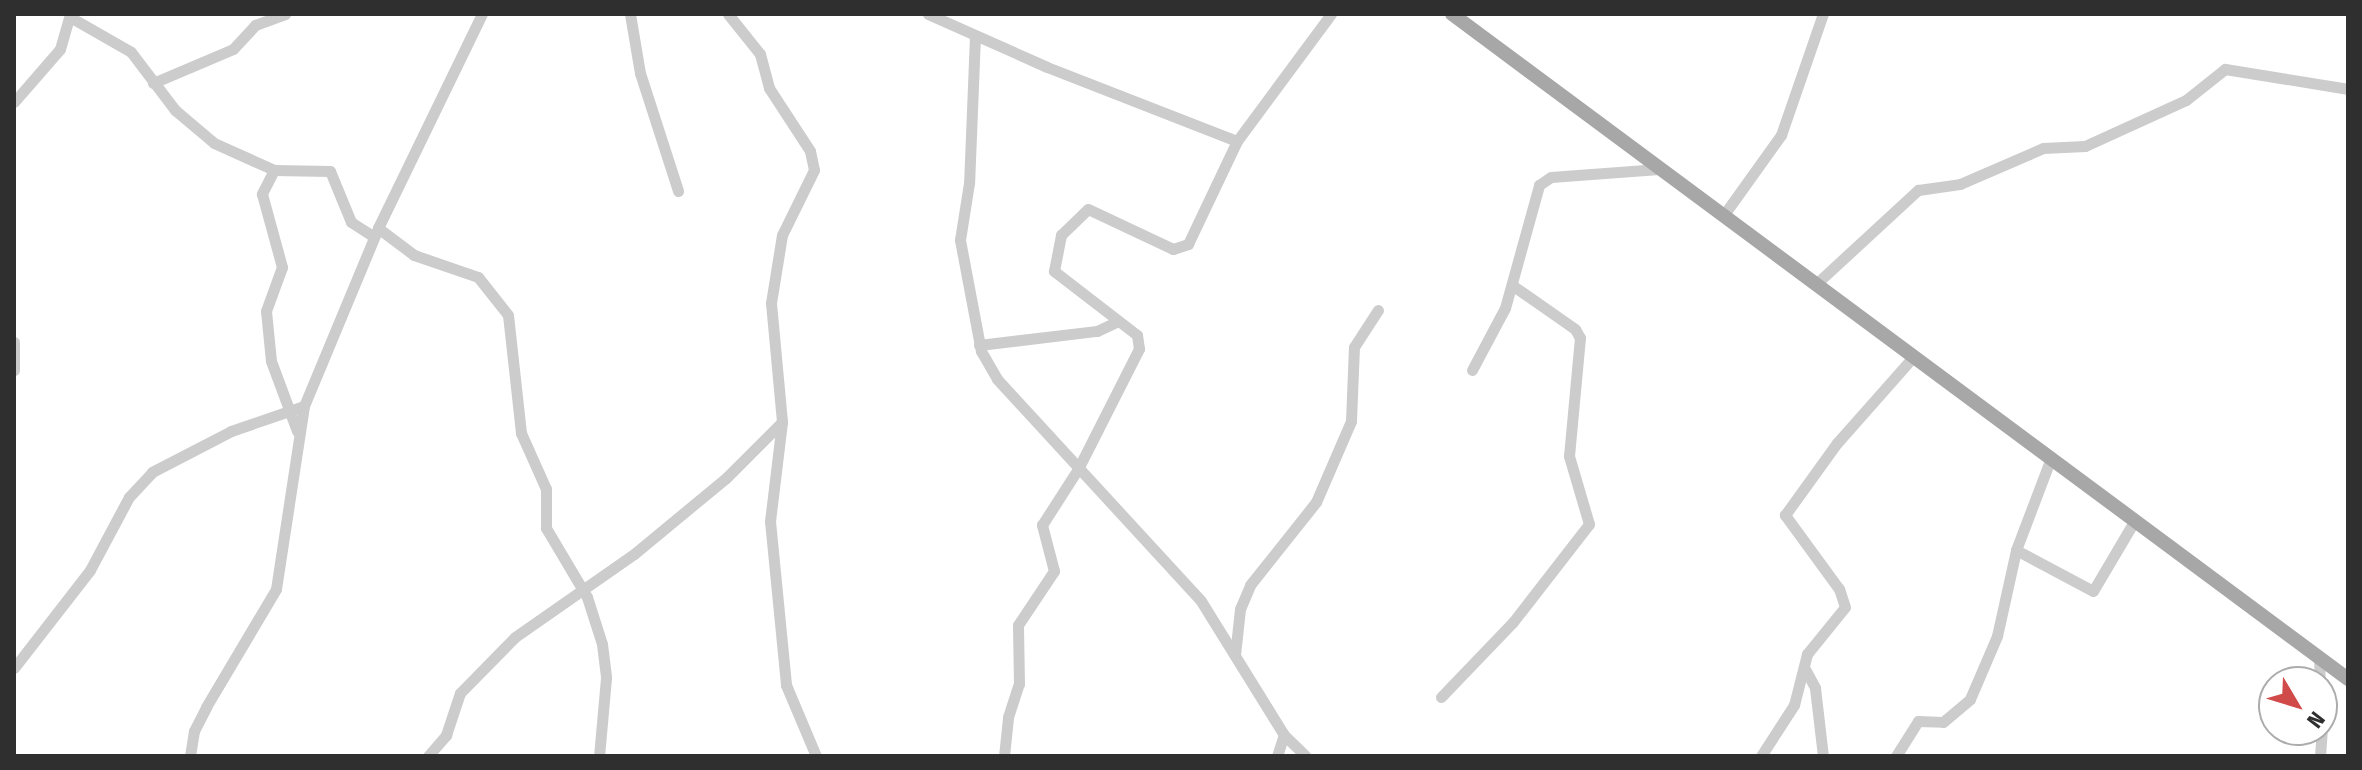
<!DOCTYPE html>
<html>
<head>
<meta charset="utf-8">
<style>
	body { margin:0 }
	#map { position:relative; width:2362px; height:770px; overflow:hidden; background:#fff; font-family:"Fira Sans Condensed",sans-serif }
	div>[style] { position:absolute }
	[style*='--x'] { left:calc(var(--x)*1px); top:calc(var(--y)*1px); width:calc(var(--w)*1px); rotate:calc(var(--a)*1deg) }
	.minor>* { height:11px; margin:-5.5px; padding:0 5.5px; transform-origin:5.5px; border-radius:5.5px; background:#ccc }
	.major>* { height:14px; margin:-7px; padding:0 7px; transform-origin:7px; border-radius:7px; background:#a7a7a7 }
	span { translate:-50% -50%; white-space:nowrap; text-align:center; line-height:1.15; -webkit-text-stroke:8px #fff; paint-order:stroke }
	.frame { position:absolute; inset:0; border:16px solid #2f2f2f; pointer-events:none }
	.north { position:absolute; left:2258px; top:666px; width:80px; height:80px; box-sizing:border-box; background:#fff; border:2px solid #acacac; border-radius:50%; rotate:128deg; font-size:22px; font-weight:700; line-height:32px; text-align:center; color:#2f2f2f }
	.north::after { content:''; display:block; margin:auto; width:28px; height:36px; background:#cf4a48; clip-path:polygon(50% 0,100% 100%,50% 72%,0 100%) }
</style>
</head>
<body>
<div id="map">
	<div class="minor">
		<div style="--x:630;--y:14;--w:60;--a:80.4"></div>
		<div style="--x:640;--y:73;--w:124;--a:72.1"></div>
		<div style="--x:728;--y:14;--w:51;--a:51.3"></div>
		<div style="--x:760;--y:54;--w:35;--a:75"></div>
		<div style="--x:769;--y:88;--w:75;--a:56.9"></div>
		<div style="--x:810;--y:151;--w:19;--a:78"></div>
		<div style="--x:814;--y:170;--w:72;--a:116.2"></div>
		<div style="--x:782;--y:235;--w:69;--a:99.2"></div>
		<div style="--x:771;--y:303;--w:120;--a:84.7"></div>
		<div style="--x:782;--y:422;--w:100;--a:96.9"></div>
		<div style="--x:770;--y:521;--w:165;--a:84.4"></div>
		<div style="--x:786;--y:685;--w:77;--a:67.1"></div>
		<div style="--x:928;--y:14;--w:130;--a:24"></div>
		<div style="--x:1047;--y:67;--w:204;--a:21.3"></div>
		<div style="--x:70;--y:17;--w:70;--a:29.8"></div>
		<div style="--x:131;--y:52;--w:73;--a:52.8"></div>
		<div style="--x:175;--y:110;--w:51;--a:40.2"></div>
		<div style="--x:214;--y:143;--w:66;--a:24.2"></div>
		<div style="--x:274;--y:170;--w:56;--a:1"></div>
		<div style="--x:330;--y:171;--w:55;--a:67.6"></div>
		<div style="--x:351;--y:222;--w:27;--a:33"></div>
		<div style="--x:975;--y:36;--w:147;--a:92.3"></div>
		<div style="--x:969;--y:183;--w:58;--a:99"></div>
		<div style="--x:960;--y:240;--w:113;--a:79.3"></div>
		<div style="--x:981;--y:351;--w:32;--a:60"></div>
		<div style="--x:997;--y:379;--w:301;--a:47.4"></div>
		<div style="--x:1201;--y:601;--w:158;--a:58.2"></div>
		<div style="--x:1284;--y:735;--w:30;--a:44"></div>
		<div style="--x:153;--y:83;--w:87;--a:-23"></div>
		<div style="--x:233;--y:49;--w:33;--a:-47"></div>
		<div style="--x:255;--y:25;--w:32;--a:-20"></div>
		<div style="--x:14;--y:102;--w:70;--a:-49"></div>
		<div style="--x:60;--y:49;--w:36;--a:-74"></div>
		<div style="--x:274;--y:170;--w:27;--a:117"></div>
		<div style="--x:262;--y:194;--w:76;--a:74.7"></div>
		<div style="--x:282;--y:267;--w:47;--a:110"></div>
		<div style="--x:266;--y:311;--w:50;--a:84.3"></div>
		<div style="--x:271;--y:361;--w:75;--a:69.6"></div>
		<div style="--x:1723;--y:216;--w:100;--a:-54.4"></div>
		<div style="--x:1781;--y:135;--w:128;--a:-70.9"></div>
		<div style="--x:378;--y:228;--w:45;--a:36.9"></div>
		<div style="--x:414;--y:255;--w:68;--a:19"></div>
		<div style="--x:478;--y:277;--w:48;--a:51.7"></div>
		<div style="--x:508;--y:315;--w:119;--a:83.7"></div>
		<div style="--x:521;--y:433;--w:61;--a:65.9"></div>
		<div style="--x:546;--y:489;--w:39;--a:90"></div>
		<div style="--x:546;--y:528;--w:80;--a:59.3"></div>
		<div style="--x:587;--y:597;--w:49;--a:72.3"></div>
		<div style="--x:602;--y:644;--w:34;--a:83"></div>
		<div style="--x:606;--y:678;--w:78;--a:95.1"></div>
		<div style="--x:1816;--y:284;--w:139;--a:-42.7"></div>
		<div style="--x:1918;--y:190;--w:42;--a:-8.1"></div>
		<div style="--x:1960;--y:184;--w:90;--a:-23.4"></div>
		<div style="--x:2043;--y:148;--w:42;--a:-2.7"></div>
		<div style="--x:2085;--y:146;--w:111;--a:-24.5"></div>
		<div style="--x:2186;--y:100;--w:50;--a:-38.5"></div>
		<div style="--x:2225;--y:69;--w:125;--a:9.2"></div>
		<div style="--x:14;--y:342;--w:28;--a:90"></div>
		<div style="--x:979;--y:345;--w:119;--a:-6.8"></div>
		<div style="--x:1097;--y:331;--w:23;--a:-25"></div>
		<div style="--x:1472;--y:370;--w:70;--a:-62"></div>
		<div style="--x:1505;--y:308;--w:128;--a:-74.5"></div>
		<div style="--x:1539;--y:185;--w:14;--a:-34"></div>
		<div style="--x:1551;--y:177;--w:108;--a:-4.2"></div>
		<div style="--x:2016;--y:550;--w:98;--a:-69.2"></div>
		<div style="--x:1235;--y:655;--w:46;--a:-83.8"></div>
		<div style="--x:1240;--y:609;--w:26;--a:-67"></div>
		<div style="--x:1250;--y:585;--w:106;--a:-51.5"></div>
		<div style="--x:1316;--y:502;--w:88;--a:-66.6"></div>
		<div style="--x:1351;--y:421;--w:74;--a:-87.7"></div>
		<div style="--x:1354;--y:347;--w:44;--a:-57"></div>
		<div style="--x:2319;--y:657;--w:25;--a:88"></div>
		<div style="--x:1804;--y:667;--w:24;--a:62"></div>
		<div style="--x:1815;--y:688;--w:68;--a:83.3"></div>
		<div style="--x:14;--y:668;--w:124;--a:-52.2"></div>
		<div style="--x:90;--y:570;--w:83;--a:-61.9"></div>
		<div style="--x:129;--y:497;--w:34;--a:-47"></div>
		<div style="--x:152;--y:472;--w:89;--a:-27.4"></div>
		<div style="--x:231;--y:431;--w:77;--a:-18.9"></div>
		<div style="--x:1441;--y:697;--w:104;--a:-46.2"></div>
		<div style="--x:1513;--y:622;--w:124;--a:-52.2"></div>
		<div style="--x:1589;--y:524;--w:71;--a:-106.4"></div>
		<div style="--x:1569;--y:456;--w:119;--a:-84.7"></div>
		<div style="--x:1580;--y:338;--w:10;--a:-119"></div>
		<div style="--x:1575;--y:329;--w:77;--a:-145.1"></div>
		<div style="--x:190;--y:756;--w:25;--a:-81"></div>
		<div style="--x:194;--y:731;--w:27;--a:-63"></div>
		<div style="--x:206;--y:707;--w:137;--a:-59.3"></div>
		<div style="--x:276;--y:589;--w:185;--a:-81.3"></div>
		<div style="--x:304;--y:406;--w:193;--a:-67.4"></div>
		<div style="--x:378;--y:228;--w:238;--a:-64.1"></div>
		<div style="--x:428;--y:756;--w:28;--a:-49"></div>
		<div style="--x:446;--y:735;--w:44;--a:-71.6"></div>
		<div style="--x:460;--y:693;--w:78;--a:-45.5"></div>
		<div style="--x:515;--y:637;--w:145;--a:-34.9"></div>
		<div style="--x:634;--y:554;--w:119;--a:-39.6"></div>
		<div style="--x:726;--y:478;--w:79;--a:-45"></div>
		<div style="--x:1004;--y:756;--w:39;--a:-84"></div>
		<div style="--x:1008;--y:717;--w:35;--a:-72"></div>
		<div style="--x:1019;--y:684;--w:59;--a:-91"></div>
		<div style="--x:1018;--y:625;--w:65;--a:-56.3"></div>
		<div style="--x:1054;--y:571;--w:48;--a:-104.6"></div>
		<div style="--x:1042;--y:525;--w:67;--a:-57.3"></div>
		<div style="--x:1078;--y:469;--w:135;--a:-63.1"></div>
		<div style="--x:1139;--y:349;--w:14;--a:-98"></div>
		<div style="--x:1137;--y:335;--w:105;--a:-142.4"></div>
		<div style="--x:1054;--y:271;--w:37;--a:-79"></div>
		<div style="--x:1061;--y:235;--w:37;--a:-44"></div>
		<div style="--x:1088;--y:209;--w:94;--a:25.2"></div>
		<div style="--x:1173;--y:249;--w:16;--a:-18"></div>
		<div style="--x:1188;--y:244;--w:114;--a:-64.6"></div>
		<div style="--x:1237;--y:141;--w:158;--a:-53.5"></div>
		<div style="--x:1277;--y:756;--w:22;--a:-72"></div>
		<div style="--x:1761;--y:756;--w:61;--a:-57.1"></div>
		<div style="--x:1794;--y:705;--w:53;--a:-75.7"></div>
		<div style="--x:1807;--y:654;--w:60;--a:-51"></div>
		<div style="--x:1845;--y:607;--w:19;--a:-108"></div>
		<div style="--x:1839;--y:589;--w:92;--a:-126.1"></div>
		<div style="--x:1785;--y:515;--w:89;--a:-54.2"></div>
		<div style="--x:1837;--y:443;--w:116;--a:-48.5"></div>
		<div style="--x:1896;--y:756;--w:41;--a:-57.8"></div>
		<div style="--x:1918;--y:721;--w:25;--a:2"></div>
		<div style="--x:1943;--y:722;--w:35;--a:-40"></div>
		<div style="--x:1970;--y:699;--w:69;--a:-66.8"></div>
		<div style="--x:1997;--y:636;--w:88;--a:-77.5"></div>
		<div style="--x:2016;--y:550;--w:87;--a:28"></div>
		<div style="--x:2093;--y:591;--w:82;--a:-59.4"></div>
		<div style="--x:2320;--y:756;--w:30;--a:-86"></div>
	</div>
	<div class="major">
		<div style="--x:1452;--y:14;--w:1116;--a:36.58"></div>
	</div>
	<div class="frame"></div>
	<div class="north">N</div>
</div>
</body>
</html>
